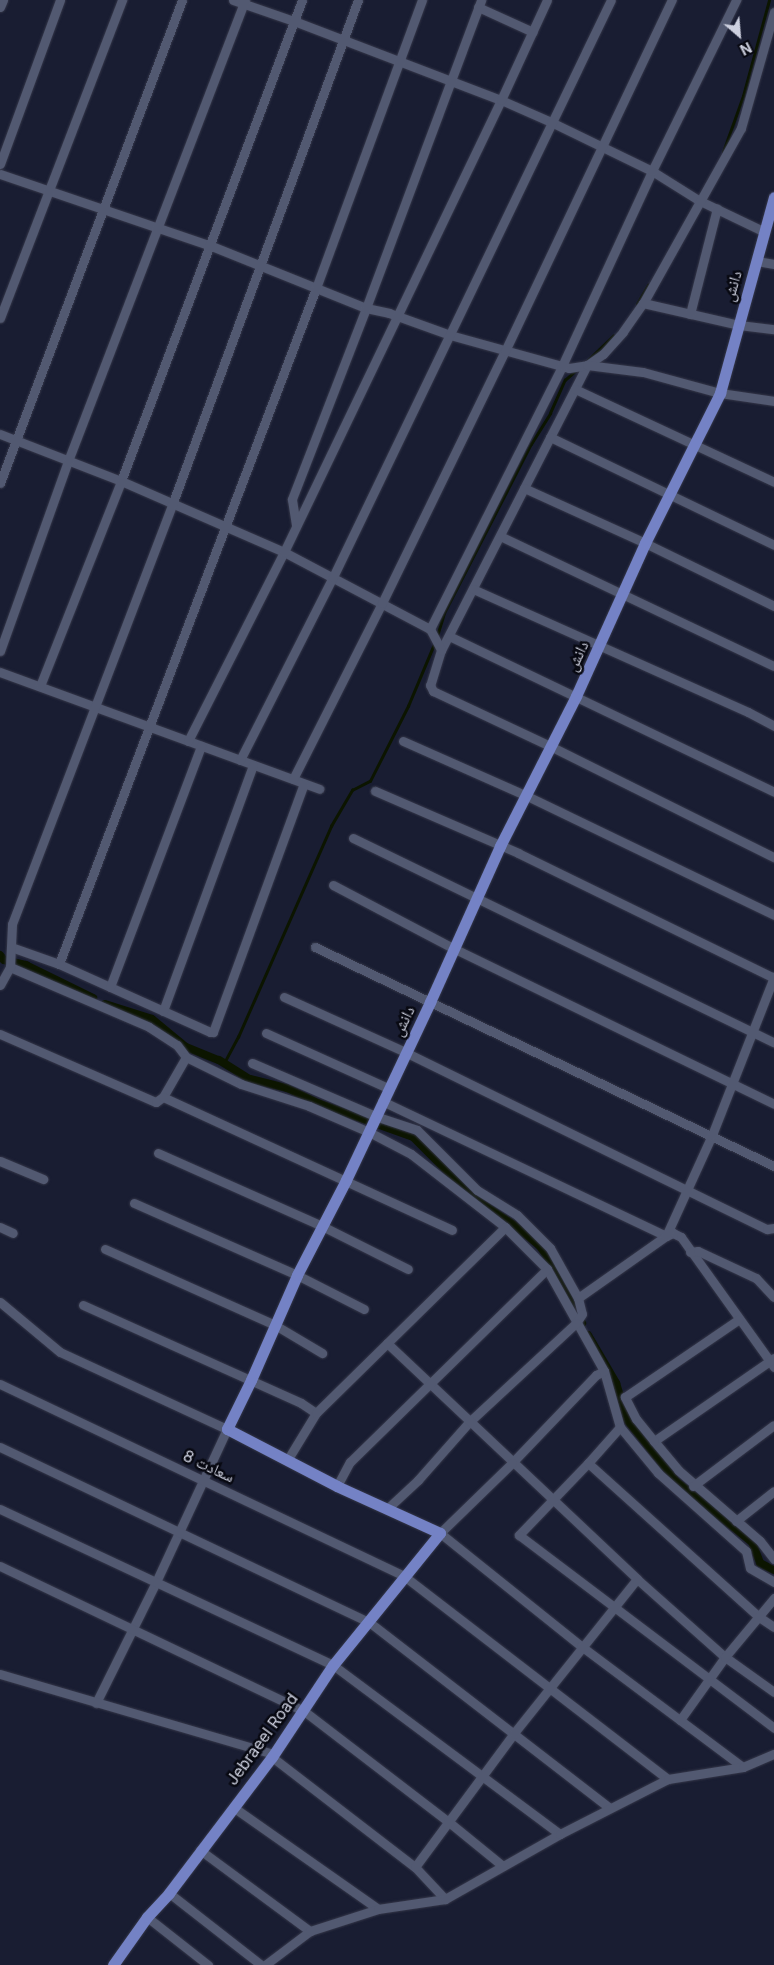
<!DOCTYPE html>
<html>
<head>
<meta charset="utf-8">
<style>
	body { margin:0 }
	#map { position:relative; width:774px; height:1965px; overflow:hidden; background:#191d32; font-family:Inter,"Noto Naskh Arabic",sans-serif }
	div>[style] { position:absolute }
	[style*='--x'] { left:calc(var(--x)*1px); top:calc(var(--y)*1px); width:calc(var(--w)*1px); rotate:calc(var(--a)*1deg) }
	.stream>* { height:2.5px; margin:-1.25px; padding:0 1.25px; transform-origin:1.25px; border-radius:1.25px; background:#0c1500 }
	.canal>* { height:8px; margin:-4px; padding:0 4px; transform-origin:4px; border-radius:4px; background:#0c1500 }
	.roads { filter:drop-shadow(0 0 1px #353749) drop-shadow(0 0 1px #353749) }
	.minor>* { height:9px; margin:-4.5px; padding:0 4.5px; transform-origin:4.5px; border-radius:4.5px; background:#525971 }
	.major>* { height:11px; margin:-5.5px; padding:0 5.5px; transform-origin:5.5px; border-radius:5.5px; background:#7482c5 }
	span { translate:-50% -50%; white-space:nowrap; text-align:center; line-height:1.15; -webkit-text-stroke:5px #070811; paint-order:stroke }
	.street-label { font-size:16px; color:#cdd0df }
	.north { position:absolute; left:714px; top:10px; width:50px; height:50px; -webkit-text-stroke:4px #070811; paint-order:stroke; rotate:153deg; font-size:14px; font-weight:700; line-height:20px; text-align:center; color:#cdd0df }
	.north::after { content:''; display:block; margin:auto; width:18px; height:22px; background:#cdd0df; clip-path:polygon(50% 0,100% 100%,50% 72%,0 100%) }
</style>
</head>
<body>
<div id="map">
	<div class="stream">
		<div style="--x:723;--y:152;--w:59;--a:-70.3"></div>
		<div style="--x:743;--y:96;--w:99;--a:-74.8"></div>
		<div style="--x:637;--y:304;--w:22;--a:-60"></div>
		<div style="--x:588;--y:360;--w:35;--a:-44"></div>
		<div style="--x:437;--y:636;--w:24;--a:-73"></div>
		<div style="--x:444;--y:613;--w:190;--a:-62.8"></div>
		<div style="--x:531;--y:444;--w:36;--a:-58"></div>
		<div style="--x:550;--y:413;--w:36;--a:-66"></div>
		<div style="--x:565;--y:380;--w:15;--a:-42"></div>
		<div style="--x:224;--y:1063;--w:30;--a:-62"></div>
		<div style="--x:238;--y:1037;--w:231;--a:-66.2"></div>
		<div style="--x:331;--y:826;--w:42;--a:-59.7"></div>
		<div style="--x:352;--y:790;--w:20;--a:-27"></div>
		<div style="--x:370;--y:781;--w:84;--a:-63.1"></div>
		<div style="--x:408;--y:706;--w:67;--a:-67.2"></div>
	</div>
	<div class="canal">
		<div style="--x:0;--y:955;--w:6;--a:51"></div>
		<div style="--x:4;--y:960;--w:23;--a:13"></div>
		<div style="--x:26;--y:965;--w:75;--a:26.2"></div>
		<div style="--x:105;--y:1004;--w:49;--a:17.7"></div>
		<div style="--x:152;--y:1019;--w:44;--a:39.5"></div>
		<div style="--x:186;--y:1047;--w:35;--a:22"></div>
		<div style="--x:219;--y:1060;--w:36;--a:32"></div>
		<div style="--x:250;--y:1079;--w:38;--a:14"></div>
		<div style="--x:287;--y:1088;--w:34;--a:26"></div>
		<div style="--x:318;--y:1103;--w:101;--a:19.7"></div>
		<div style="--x:413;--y:1137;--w:86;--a:45"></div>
		<div style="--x:474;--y:1198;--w:48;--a:34"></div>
		<div style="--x:514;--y:1225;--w:32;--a:39"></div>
		<div style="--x:539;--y:1245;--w:32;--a:55"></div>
		<div style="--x:557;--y:1271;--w:58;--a:64.3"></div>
		<div style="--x:588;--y:1335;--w:56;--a:59.7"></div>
		<div style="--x:616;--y:1383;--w:39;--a:73"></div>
		<div style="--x:627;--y:1420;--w:78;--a:51.2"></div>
		<div style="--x:676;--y:1481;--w:97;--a:38.8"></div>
		<div style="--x:752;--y:1542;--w:22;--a:69"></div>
		<div style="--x:760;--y:1563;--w:16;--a:27"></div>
	</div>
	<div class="roads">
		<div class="minor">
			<div style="--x:233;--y:0;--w:65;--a:19"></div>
			<div style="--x:294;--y:21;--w:222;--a:20.9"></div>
			<div style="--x:501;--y:100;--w:55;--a:23.7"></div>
			<div style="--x:551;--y:122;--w:112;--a:25.9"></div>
			<div style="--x:652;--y:171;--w:57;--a:32"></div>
			<div style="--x:700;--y:201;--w:70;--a:25.5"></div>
			<div style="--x:0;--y:7;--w:8;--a:-67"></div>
			<div style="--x:478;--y:7;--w:60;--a:24.4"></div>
			<div style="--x:774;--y:12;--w:121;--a:105.9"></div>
			<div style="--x:741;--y:128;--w:201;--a:119.2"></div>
			<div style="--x:643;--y:303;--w:35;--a:125"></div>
			<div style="--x:623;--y:332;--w:30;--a:132"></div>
			<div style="--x:603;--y:354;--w:19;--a:145"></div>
			<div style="--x:587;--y:365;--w:320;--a:117.1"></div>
			<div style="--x:441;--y:650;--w:37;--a:107"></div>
			<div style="--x:430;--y:685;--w:7;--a:63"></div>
			<div style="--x:433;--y:691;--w:129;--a:25.2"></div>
			<div style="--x:550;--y:746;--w:250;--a:26.4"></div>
			<div style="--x:0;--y:164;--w:175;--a:-69.9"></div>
			<div style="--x:0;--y:174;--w:221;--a:18.8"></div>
			<div style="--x:209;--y:245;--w:169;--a:21.9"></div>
			<div style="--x:366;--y:308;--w:24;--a:12"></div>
			<div style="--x:389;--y:313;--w:65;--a:19.8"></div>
			<div style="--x:450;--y:335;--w:123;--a:15.5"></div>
			<div style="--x:569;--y:368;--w:18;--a:-9"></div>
			<div style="--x:587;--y:365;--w:56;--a:7.1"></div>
			<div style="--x:643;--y:372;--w:80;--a:15.3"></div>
			<div style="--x:720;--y:393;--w:55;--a:8.4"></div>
			<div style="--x:757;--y:261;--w:17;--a:10"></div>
			<div style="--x:643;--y:303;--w:98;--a:12.9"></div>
			<div style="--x:739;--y:325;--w:35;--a:7"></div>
			<div style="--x:690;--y:314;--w:109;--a:-75.7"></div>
			<div style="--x:0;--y:318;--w:341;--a:-69"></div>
			<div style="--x:575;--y:389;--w:220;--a:25"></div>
			<div style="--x:0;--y:434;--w:130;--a:21.2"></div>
			<div style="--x:121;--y:481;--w:178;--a:23.5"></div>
			<div style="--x:284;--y:552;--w:165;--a:27.8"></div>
			<div style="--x:430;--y:629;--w:24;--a:62"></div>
			<div style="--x:550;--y:437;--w:249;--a:25.7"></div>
			<div style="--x:0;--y:483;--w:516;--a:-69.35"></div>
			<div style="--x:524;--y:488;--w:133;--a:24.4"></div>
			<div style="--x:645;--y:543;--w:144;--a:26"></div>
			<div style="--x:296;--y:525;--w:26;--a:-99"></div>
			<div style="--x:292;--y:499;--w:205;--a:-68.8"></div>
			<div style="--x:366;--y:308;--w:329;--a:-69.5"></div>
			<div style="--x:500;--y:536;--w:303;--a:25.4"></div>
			<div style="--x:473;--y:589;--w:301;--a:24.1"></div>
			<div style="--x:748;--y:712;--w:30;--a:28"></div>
			<div style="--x:430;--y:629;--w:294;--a:-63.3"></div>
			<div style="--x:562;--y:366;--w:215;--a:-65.2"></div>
			<div style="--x:652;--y:171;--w:191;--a:-63.8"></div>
			<div style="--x:449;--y:636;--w:361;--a:25.6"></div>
			<div style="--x:0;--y:651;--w:202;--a:-70.3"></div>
			<div style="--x:68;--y:461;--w:494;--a:-69"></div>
			<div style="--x:0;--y:672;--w:340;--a:20.1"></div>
			<div style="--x:40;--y:686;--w:220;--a:-68.4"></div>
			<div style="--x:121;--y:481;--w:514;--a:-69.38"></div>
			<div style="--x:188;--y:741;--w:212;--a:-63.1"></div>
			<div style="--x:284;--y:552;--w:501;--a:-64.35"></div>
			<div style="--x:501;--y:100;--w:110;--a:-65.3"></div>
			<div style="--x:403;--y:741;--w:136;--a:23.9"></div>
			<div style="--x:527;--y:796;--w:274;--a:25.7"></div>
			<div style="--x:240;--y:760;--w:205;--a:-63.1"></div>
			<div style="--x:333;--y:577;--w:640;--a:-64.28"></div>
			<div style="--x:293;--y:779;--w:197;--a:-63.2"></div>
			<div style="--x:382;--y:603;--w:280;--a:-64"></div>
			<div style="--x:505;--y:351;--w:389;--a:-64.6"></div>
			<div style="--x:375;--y:791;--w:156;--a:23.4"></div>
			<div style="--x:518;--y:853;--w:285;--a:26"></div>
			<div style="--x:353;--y:838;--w:468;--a:25.9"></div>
			<div style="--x:333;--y:885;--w:138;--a:27.7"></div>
			<div style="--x:455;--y:949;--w:355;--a:25.9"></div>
			<div style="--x:11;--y:947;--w:51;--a:19.5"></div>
			<div style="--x:59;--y:964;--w:166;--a:24.2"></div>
			<div style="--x:210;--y:1032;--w:3;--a:0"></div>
			<div style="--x:213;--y:1032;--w:264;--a:-69.9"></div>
			<div style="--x:315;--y:947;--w:509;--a:25.51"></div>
			<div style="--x:59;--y:964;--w:723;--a:-69.18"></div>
			<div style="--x:316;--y:288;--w:307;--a:-69.8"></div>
			<div style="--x:10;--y:967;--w:151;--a:23.3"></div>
			<div style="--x:149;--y:1027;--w:33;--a:33"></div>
			<div style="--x:177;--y:1045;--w:15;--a:53"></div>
			<div style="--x:186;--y:1057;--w:61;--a:26.1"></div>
			<div style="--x:241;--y:1084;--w:71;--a:17.9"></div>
			<div style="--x:309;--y:1106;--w:65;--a:23.4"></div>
			<div style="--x:369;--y:1132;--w:47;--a:27.6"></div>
			<div style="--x:411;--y:1154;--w:119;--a:37.8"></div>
			<div style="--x:505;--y:1227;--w:59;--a:45"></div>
			<div style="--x:547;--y:1269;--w:117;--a:60.8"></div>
			<div style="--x:604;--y:1371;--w:58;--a:74.1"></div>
			<div style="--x:620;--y:1427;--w:60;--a:50.4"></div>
			<div style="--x:658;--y:1473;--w:118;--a:41.6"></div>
			<div style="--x:746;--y:1551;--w:17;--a:77"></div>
			<div style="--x:750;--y:1568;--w:28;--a:30"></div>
			<div style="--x:0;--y:985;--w:21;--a:-61"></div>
			<div style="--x:10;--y:967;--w:43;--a:-87.3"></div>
			<div style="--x:12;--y:924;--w:449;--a:-69.1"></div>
			<div style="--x:172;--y:505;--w:538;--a:-69.78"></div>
			<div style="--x:110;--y:987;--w:258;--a:-69.3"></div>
			<div style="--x:284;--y:997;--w:133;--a:24.4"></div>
			<div style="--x:405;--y:1052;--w:403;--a:26.1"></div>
			<div style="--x:767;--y:1229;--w:7;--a:-8"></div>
			<div style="--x:163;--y:1011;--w:262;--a:-69.9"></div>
			<div style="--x:266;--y:1033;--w:134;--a:24.3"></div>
			<div style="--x:0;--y:1034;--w:170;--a:23.6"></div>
			<div style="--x:156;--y:1102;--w:9;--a:-36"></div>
			<div style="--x:163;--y:1097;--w:46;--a:-60.1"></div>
			<div style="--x:252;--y:1063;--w:134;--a:23.3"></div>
			<div style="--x:375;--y:1116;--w:44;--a:18.4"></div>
			<div style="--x:417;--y:1130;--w:85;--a:45"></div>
			<div style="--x:477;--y:1190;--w:47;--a:32"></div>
			<div style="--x:517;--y:1215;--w:47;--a:45"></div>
			<div style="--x:550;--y:1248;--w:57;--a:60.8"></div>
			<div style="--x:578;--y:1298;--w:16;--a:76"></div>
			<div style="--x:582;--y:1314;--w:11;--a:124"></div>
			<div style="--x:576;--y:1323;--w:144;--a:137.2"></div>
			<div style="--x:470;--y:1421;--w:79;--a:131.4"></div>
			<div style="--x:418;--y:1480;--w:41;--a:137"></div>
			<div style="--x:163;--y:1097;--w:318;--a:24.7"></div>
			<div style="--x:382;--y:1101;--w:314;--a:25.4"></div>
			<div style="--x:666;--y:1236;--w:8;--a:-23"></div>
			<div style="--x:673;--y:1233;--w:9;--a:27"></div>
			<div style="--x:681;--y:1237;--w:160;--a:54.4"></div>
			<div style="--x:158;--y:1153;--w:180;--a:24"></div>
			<div style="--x:322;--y:1226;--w:96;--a:26.6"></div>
			<div style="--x:0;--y:1161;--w:47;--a:22.7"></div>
			<div style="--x:134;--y:1203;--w:178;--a:23.8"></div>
			<div style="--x:297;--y:1275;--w:75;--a:26.9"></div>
			<div style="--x:0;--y:1227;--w:14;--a:25"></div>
			<div style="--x:105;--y:1249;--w:186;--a:24.1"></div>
			<div style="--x:275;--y:1325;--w:55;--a:30.8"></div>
			<div style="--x:690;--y:1252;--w:8;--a:-7"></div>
			<div style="--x:698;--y:1251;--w:64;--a:25"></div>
			<div style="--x:756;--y:1278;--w:26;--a:47"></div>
			<div style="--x:578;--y:1298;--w:108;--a:-35.2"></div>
			<div style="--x:666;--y:1236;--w:111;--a:-65.5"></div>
			<div style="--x:712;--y:1135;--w:170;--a:-68.6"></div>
			<div style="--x:0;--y:1302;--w:78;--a:39.8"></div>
			<div style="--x:60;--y:1352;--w:184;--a:24.8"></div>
			<div style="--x:227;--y:1429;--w:169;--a:114.9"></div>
			<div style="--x:156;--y:1582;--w:135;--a:116.4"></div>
			<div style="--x:83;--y:1305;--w:239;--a:24.2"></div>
			<div style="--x:301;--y:1403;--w:18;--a:34"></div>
			<div style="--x:387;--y:1343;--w:344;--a:43.3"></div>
			<div style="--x:637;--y:1579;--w:118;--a:41.6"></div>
			<div style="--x:725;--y:1657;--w:60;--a:35.5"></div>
			<div style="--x:774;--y:1358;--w:146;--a:145.3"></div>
			<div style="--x:654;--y:1441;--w:38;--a:50"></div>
			<div style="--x:678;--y:1470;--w:108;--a:40.9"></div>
			<div style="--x:760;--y:1541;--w:23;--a:52"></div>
			<div style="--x:604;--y:1371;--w:9;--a:153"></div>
			<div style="--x:596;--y:1375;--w:122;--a:133.7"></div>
			<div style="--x:512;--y:1463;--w:100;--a:135.8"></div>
			<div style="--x:440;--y:1533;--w:181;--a:38.7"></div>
			<div style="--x:581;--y:1646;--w:202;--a:36.8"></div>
			<div style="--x:0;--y:1384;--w:447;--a:25.4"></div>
			<div style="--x:404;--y:1576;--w:333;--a:37.6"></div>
			<div style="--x:620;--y:1427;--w:48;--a:131.6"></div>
			<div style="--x:588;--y:1463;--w:100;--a:133.8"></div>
			<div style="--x:519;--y:1535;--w:320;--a:37.1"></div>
			<div style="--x:654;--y:1441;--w:28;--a:-129"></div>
			<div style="--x:636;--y:1419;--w:25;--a:-117"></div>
			<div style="--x:625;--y:1397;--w:137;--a:-34.3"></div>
			<div style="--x:0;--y:1447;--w:408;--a:25.4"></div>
			<div style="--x:369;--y:1622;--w:304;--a:37.7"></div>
			<div style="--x:288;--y:1459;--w:54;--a:-58.7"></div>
			<div style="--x:316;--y:1413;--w:265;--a:-44.5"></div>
			<div style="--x:588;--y:1463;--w:230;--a:42"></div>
			<div style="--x:759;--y:1617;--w:18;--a:34"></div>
			<div style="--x:337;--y:1486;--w:27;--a:-62"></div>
			<div style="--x:350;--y:1462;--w:276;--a:-44.4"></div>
			<div style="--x:693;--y:1486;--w:101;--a:-37"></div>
			<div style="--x:0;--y:1509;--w:368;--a:25.1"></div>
			<div style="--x:333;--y:1665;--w:283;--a:36.7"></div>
			<div style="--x:736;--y:1521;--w:48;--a:-38.3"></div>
			<div style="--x:0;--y:1566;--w:337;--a:25.5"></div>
			<div style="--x:304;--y:1711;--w:184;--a:37.5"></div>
			<div style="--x:450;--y:1823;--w:68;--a:39.1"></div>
			<div style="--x:0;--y:1674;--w:284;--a:16.3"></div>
			<div style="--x:680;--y:1720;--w:77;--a:-54.5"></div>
			<div style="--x:725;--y:1657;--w:77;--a:-50.3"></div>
			<div style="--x:272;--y:1757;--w:180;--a:37.6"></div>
			<div style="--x:415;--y:1867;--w:44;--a:46.8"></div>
			<div style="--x:233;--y:1807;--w:177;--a:35.1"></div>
			<div style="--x:200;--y:1850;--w:137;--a:36.4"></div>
			<div style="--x:415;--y:1867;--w:167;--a:-53.5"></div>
			<div style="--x:514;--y:1733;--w:197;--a:-51.4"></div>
			<div style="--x:169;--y:1893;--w:117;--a:38"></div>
			<div style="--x:147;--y:1917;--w:78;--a:38.2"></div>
			<div style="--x:265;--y:1965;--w:56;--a:-37.1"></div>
			<div style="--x:310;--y:1931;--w:71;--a:-17.9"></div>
			<div style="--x:378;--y:1909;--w:68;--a:-8.5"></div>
			<div style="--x:445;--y:1899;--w:132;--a:-29.5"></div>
			<div style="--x:560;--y:1834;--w:121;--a:-27"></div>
			<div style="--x:668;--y:1779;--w:76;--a:-9.1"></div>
			<div style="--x:743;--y:1767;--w:34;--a:-23"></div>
		</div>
		<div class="major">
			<div style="--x:113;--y:1965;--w:59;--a:-54.7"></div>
			<div style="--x:147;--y:1917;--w:33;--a:-47"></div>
			<div style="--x:169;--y:1893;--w:171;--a:-52.9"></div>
			<div style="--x:272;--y:1757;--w:110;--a:-56.5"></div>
			<div style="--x:333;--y:1665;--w:170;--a:-51"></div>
			<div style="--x:440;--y:1533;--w:113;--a:-155.5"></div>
			<div style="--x:337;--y:1486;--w:124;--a:-152.6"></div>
			<div style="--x:227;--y:1429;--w:55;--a:-63.9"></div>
			<div style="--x:251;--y:1380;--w:115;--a:-66.3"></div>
			<div style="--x:297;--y:1275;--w:107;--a:-62.7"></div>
			<div style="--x:346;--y:1180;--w:197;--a:-64.7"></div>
			<div style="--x:430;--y:1002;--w:171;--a:-65.8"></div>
			<div style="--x:500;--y:846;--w:168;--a:-63.1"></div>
			<div style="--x:576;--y:696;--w:168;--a:-65.7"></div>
			<div style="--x:645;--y:543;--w:168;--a:-63.4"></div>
			<div style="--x:720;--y:393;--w:203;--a:-74.6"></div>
		</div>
	</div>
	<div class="street-label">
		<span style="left:732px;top:286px;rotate:-74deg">دانش</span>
		<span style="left:577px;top:656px;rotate:-65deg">دانش</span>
		<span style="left:403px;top:1021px;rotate:-64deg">دانش</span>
		<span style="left:209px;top:1466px;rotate:25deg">سعادت 8</span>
		<span style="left:262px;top:1739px;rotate:-54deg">Jebraeel Road</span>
	</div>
	<div class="north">N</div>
</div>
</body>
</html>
